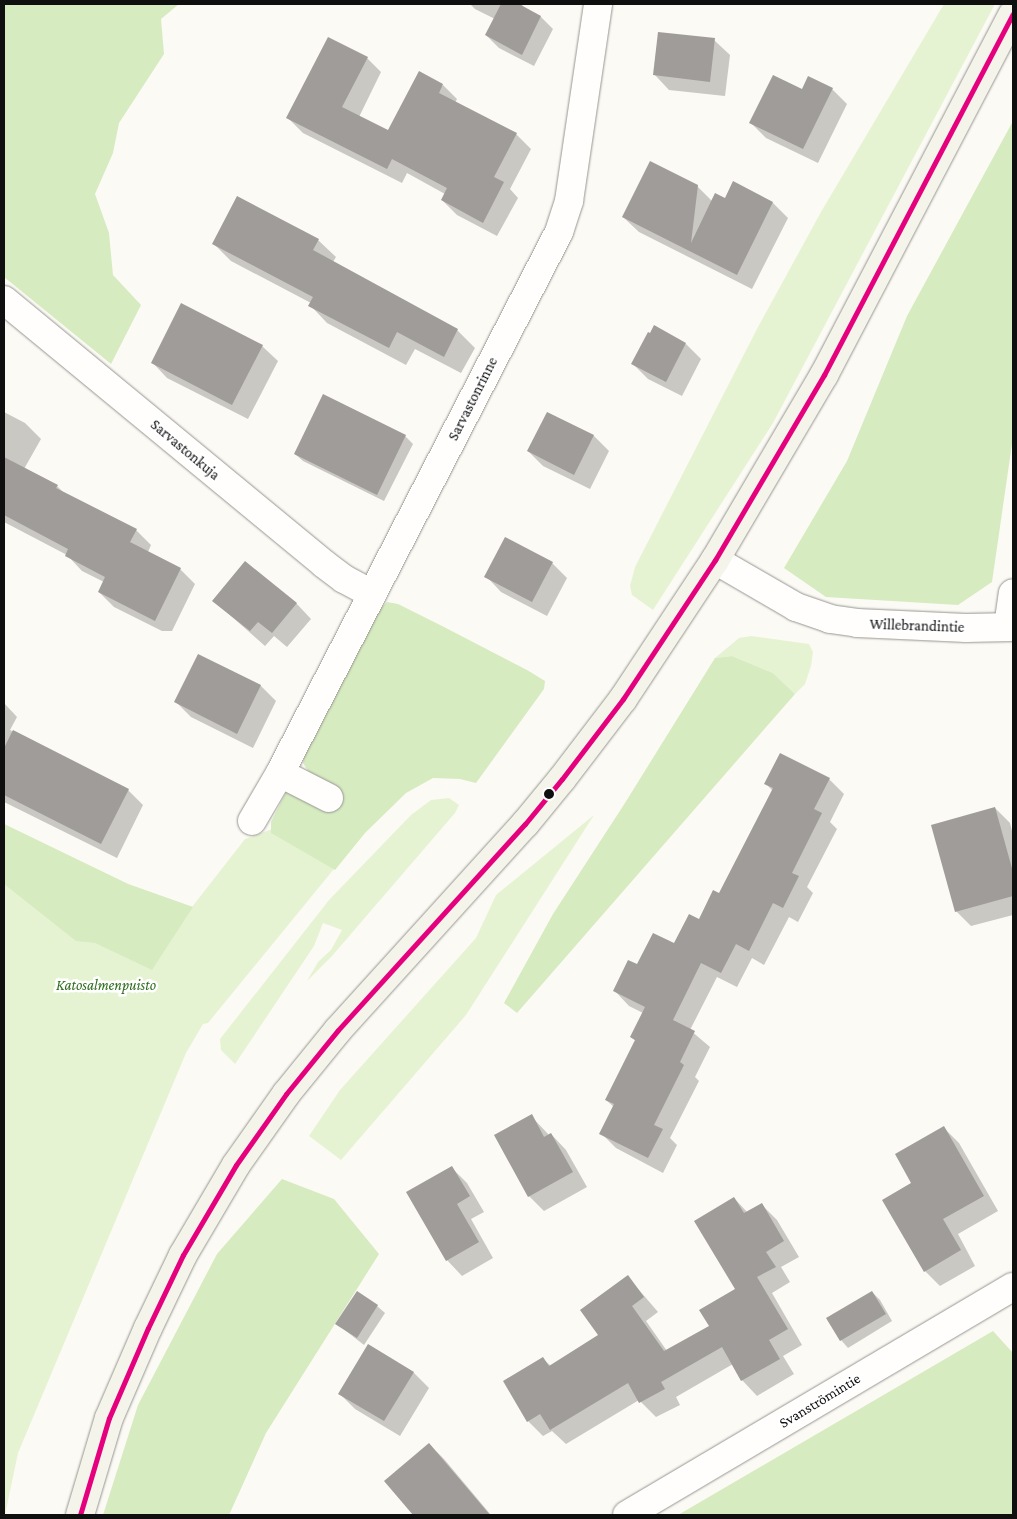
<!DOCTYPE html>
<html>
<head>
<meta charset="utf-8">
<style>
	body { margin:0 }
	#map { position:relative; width:1017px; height:1519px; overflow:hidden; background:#fcfaf4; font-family:"Crimson Pro",serif }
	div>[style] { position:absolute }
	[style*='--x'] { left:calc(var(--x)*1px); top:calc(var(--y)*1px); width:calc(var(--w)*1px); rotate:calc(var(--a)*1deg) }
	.green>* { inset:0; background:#e6f3d2 }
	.forest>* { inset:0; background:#d6ebc0 }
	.shadow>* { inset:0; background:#0003 }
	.building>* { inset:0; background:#9f9c99 }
	.roads { filter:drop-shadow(0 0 1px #969592) drop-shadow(0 0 1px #969592) }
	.street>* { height:28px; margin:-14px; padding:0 14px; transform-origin:14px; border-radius:14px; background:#fffefd }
	.secondary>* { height:28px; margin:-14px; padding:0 14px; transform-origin:14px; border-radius:14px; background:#f5f4ea }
	.bus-1>* { height:5px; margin:-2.5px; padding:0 2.5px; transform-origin:2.5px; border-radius:2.5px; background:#e5007d }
	.dots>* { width:14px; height:14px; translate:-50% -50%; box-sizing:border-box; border:2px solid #fff; border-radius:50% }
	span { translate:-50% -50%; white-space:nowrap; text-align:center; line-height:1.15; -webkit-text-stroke:5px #fff; paint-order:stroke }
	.street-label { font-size:15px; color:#0f0f0f }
	.park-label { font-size:15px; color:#2c6c1a; font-style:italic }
	.frame { position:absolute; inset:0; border:5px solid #0f0f0f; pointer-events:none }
</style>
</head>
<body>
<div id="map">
	<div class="green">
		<div style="clip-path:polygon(944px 4px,995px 4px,773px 423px,653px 610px,632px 595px,630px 586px,635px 567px,758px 327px,821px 212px)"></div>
		<div style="clip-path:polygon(751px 636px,809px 644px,813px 652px,811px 666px,805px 684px,795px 694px,773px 673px,732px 656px,715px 658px,739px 638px)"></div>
		<div style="clip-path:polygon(449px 798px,459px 805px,455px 813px,332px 956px,307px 981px,318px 962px,331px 950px,342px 930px,323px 923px,314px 946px,235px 1064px,221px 1050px,220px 1039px,329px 900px,411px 815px,431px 800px)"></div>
		<div style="clip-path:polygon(594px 815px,466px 1015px,341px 1160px,309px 1136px,340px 1090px,476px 938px,496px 895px)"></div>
		<div style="clip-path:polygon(4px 824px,128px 884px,192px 907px,245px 839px,283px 825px,338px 864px,208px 1023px,203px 1024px,186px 1053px,18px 1453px,5px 1515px)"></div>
	</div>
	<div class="forest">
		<div style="clip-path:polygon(4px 4px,179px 4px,161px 19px,164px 54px,119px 123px,113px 153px,95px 194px,109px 233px,113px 275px,141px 305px,111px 364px,4px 277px)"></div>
		<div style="clip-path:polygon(1013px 121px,1013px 437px,992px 582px,958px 605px,826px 597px,784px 568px,847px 461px,907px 316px)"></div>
		<div style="clip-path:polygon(387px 602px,398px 604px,444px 627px,527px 670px,545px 681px,544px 689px,476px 783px,460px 779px,433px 778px,406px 793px,365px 833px,335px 870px,271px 833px,271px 822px,287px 790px,310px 774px,303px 763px,306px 746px,374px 615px)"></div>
		<div style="clip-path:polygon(732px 656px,773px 673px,795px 694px,517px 1013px,504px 1003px,553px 914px,625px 803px,715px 658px)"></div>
		<div style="clip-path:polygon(4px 824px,128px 884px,193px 907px,152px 970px,95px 943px,76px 941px,4px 884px)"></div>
		<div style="clip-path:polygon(282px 1179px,334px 1199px,379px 1254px,266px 1433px,229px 1515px,103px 1515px,138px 1405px,217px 1254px)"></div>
		<div style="clip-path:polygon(993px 1331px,1013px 1353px,1013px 1515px,678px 1515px)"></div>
	</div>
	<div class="shadow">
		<div style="clip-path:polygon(470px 4px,523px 4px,522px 7px,541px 17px,553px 29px,534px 66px,499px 48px,486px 35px,495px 19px,475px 9px)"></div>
		<div style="clip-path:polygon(714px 40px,730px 55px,725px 96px,669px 90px,654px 74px)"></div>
		<div style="clip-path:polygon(367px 58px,381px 72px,359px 117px,389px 132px,443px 85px,457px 99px,455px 103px,516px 134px,531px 149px,510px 189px,518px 198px,497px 236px,457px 215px,442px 200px,445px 194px,407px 173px,402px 183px,303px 133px,288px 118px)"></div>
		<div style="clip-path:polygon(832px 89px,847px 104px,818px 163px,766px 138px,751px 123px,802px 91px)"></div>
		<div style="clip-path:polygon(697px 186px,712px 201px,773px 203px,788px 218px,752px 289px,639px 232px,623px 217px)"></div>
		<div style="clip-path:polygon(238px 198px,318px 240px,336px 257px,333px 262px,457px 330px,475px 348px,461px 373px,415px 349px,406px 365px,327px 323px,310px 305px,311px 303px,231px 261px,214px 244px)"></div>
		<div style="clip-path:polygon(182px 305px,262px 346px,278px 361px,248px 419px,167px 378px,152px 362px)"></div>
		<div style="clip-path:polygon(686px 344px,701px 359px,682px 396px,648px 379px,633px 364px)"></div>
		<div style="clip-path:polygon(4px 412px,25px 423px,41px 439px,24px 469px,57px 486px,65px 494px,136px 530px,151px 545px,148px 552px,180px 569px,195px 584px,172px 631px,162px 631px,114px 607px,99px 592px,104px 582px,82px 571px,67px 555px,4px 522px)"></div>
		<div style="clip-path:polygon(548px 413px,594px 436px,609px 451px,590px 489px,543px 466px,528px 451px)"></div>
		<div style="clip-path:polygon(405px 436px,413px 444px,384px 501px,303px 461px,295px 454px)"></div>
		<div style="clip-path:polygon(552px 563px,567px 578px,547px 616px,501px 592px,486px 576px)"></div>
		<div style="clip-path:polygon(214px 601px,296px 603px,311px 619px,287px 647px,274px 636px,265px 646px)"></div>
		<div style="clip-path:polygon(206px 659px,261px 686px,276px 701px,253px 748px,191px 717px,176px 702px)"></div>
		<div style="clip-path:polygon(4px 703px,17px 717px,10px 730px,128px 790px,143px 805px,117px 858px,4px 802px)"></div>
		<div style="clip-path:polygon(829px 779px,844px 794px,830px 822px,837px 829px,807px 887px,813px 893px,798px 922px,789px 917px,764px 965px,752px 958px,737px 987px,717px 977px,690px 1030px,710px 1047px,695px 1077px,699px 1081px,670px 1138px,677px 1145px,663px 1173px,616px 1148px,601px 1133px,614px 1107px,606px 1100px,636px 1041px,631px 1037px,643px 1013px,629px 1006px,614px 990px,638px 966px,675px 945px,699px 921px,720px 894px,773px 791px,766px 784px)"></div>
		<div style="clip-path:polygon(995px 808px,1010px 823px,1013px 835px,1013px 915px,971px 926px,956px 911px)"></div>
		<div style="clip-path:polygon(531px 1116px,549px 1135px,551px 1134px,566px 1150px,587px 1187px,544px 1211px,529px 1196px)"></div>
		<div style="clip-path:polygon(944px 1128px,959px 1143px,998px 1211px,958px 1234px,975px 1266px,940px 1286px,925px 1271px,913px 1183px)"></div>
		<div style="clip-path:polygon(452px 1168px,467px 1183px,484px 1212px,471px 1219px,493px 1258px,462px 1276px,447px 1260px)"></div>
		<div style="clip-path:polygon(734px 1198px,748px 1213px,762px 1205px,777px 1220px,799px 1257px,781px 1267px,790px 1282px,772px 1293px,802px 1345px,783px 1356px,794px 1374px,757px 1396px,742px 1380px,733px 1364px,676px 1397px,680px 1405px,656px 1417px,639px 1400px,566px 1444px,552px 1431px,543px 1436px,528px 1421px,543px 1359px,551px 1366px,600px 1336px,628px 1277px,658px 1312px,646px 1321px,667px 1351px,711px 1326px,736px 1290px)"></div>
		<div style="clip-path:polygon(872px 1292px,880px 1300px,892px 1321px,848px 1348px,841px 1340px)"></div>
		<div style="clip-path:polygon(377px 1306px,385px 1313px,364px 1345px,337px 1324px)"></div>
		<div style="clip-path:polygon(369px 1346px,414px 1373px,429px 1388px,400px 1436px,355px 1409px,340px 1394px)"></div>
		<div style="clip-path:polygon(429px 1444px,444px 1459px,491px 1515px,415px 1515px,386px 1481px)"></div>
	</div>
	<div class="building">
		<div style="clip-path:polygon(501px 4px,519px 4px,541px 16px,522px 55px,485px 35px)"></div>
		<div style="clip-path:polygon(658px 32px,715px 38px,710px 82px,653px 75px)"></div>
		<div style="clip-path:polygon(328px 37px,368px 57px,342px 107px,388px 130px,419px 71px,443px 84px,439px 93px,517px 133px,494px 177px,504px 182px,483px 223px,441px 200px,447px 188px,392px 159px,387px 169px,286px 118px)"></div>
		<div style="clip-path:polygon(773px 75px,802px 89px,808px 76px,833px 88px,803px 149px,749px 123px)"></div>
		<div style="clip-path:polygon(650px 161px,698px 185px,691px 243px,715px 193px,725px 198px,733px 181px,773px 202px,737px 275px,622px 217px)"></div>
		<div style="clip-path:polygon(237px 196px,319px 239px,313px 250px,458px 329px,444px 357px,397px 332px,389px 348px,308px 306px,313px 297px,212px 244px)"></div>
		<div style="clip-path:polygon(181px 303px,263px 345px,232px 405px,151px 363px)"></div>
		<div style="clip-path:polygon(654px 325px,686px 343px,666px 382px,631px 364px,648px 332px,650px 333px)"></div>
		<div style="clip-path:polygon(323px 394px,406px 435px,377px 495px,294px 454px)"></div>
		<div style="clip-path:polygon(547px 412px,594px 435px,574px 475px,527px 451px)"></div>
		<div style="clip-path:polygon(4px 457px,58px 485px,56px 488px,137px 529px,130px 542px,181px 568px,155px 621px,98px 592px,105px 577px,65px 556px,68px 549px,4px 515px)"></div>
		<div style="clip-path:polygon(505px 537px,553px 562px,532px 602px,484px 577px)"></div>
		<div style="clip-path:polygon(245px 561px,297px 603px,272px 633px,258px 622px,250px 631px,212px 601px)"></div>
		<div style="clip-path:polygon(198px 654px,261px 685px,237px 734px,174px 702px)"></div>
		<div style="clip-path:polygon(13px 730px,129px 789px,101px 844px,4px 795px,4px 748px)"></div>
		<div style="clip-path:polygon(780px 753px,830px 778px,814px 809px,822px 813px,792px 873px,799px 876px,783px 908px,773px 903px,749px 951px,736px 944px,721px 973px,701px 963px,673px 1020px,695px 1031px,680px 1062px,684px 1065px,654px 1125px,663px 1129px,648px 1158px,599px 1134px,614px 1104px,605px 1100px,635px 1040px,630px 1037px,645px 1007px,613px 991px,628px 960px,637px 964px,653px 933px,674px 943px,689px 914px,699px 919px,713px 890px,719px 893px,773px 788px,764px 784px)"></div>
		<div style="clip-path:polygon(995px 807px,1013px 872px,1013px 896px,955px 912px,931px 825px)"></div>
		<div style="clip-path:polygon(532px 1114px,544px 1137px,551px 1133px,573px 1172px,528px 1197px,494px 1135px)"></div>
		<div style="clip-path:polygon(944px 1126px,984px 1196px,943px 1219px,961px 1250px,924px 1272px,882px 1200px,911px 1183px,895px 1154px)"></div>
		<div style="clip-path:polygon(452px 1166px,470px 1196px,457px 1204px,479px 1242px,446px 1261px,406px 1192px)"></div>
		<div style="clip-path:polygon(734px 1197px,744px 1213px,762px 1203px,784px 1241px,766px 1252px,776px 1267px,757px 1277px,788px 1329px,769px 1340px,780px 1359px,741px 1381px,722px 1347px,661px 1382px,665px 1389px,639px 1403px,628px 1383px,550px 1430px,540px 1414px,527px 1422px,503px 1381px,543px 1357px,549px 1366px,598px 1335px,580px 1310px,628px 1275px,644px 1297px,632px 1306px,664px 1351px,709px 1326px,699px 1310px,735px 1289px,694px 1221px)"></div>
		<div style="clip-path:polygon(357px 1291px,378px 1305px,357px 1338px,335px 1324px)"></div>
		<div style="clip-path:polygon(872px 1291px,886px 1314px,840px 1341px,826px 1318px)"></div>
		<div style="clip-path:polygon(368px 1344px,414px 1372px,384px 1421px,338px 1394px)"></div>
		<div style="clip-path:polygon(429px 1443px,490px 1515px,413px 1515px,384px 1481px)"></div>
	</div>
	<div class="roads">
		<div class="street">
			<div style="--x:4;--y:300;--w:415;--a:39.5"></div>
			<div style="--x:324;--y:564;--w:25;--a:37"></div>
			<div style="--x:344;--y:579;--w:32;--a:28"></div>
			<div style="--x:715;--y:560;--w:94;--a:30.1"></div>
			<div style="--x:796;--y:607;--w:36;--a:19"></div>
			<div style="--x:830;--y:619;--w:27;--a:8"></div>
			<div style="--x:857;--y:623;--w:109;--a:2.6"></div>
			<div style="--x:966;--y:628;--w:47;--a:-1.2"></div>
			<div style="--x:1008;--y:627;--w:34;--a:-82"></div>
			<div style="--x:280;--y:773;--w:55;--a:27"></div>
			<div style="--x:252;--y:821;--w:56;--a:-59.7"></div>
			<div style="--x:280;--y:773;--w:609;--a:-62.72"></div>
			<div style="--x:559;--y:232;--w:33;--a:-72"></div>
			<div style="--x:569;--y:201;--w:199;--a:-81.6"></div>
			<div style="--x:627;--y:1515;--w:448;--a:-30.6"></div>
		</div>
		<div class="secondary">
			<div style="--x:80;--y:1515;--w:101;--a:-73.4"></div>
			<div style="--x:109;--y:1418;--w:98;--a:-66.6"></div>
			<div style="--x:148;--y:1328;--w:81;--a:-64.4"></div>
			<div style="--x:183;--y:1255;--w:104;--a:-59.5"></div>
			<div style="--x:236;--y:1165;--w:87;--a:-54.8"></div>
			<div style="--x:286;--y:1094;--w:82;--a:-50.9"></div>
			<div style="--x:338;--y:1030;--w:278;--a:-47.8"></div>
			<div style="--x:525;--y:824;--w:58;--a:-50.6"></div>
			<div style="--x:562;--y:779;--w:101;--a:-52.7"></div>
			<div style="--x:623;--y:699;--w:167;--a:-56.5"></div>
			<div style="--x:715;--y:560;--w:215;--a:-59.5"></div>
			<div style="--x:824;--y:375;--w:407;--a:-62.4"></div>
		</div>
	</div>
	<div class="bus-1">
		<div style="--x:80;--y:1515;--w:101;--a:-73.4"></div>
		<div style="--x:109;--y:1418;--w:98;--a:-66.6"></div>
		<div style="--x:148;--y:1328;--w:81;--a:-64.4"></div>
		<div style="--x:183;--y:1255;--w:104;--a:-59.5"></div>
		<div style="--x:236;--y:1165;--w:87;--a:-54.8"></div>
		<div style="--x:286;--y:1094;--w:82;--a:-50.9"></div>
		<div style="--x:338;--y:1030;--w:278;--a:-47.8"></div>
		<div style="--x:525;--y:824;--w:58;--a:-50.6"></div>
		<div style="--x:562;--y:779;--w:101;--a:-52.7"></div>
		<div style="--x:623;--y:699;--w:167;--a:-56.5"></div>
		<div style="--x:715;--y:560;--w:215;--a:-59.5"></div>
		<div style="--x:824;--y:375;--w:407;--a:-62.4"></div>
	</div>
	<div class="dots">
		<div style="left:549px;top:794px;background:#0f0f0f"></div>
	</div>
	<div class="street-label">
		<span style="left:473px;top:399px;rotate:-63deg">Sarvastonrinne</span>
		<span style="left:185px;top:450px;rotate:40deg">Sarvastonkuja</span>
		<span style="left:917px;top:626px;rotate:2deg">Willebrandintie</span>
		<span style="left:820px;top:1401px;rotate:-31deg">Svanströmintie</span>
	</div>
	<div class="park-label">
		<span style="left:106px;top:986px">Katosalmenpuisto</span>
	</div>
	<div class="frame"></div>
</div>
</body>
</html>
